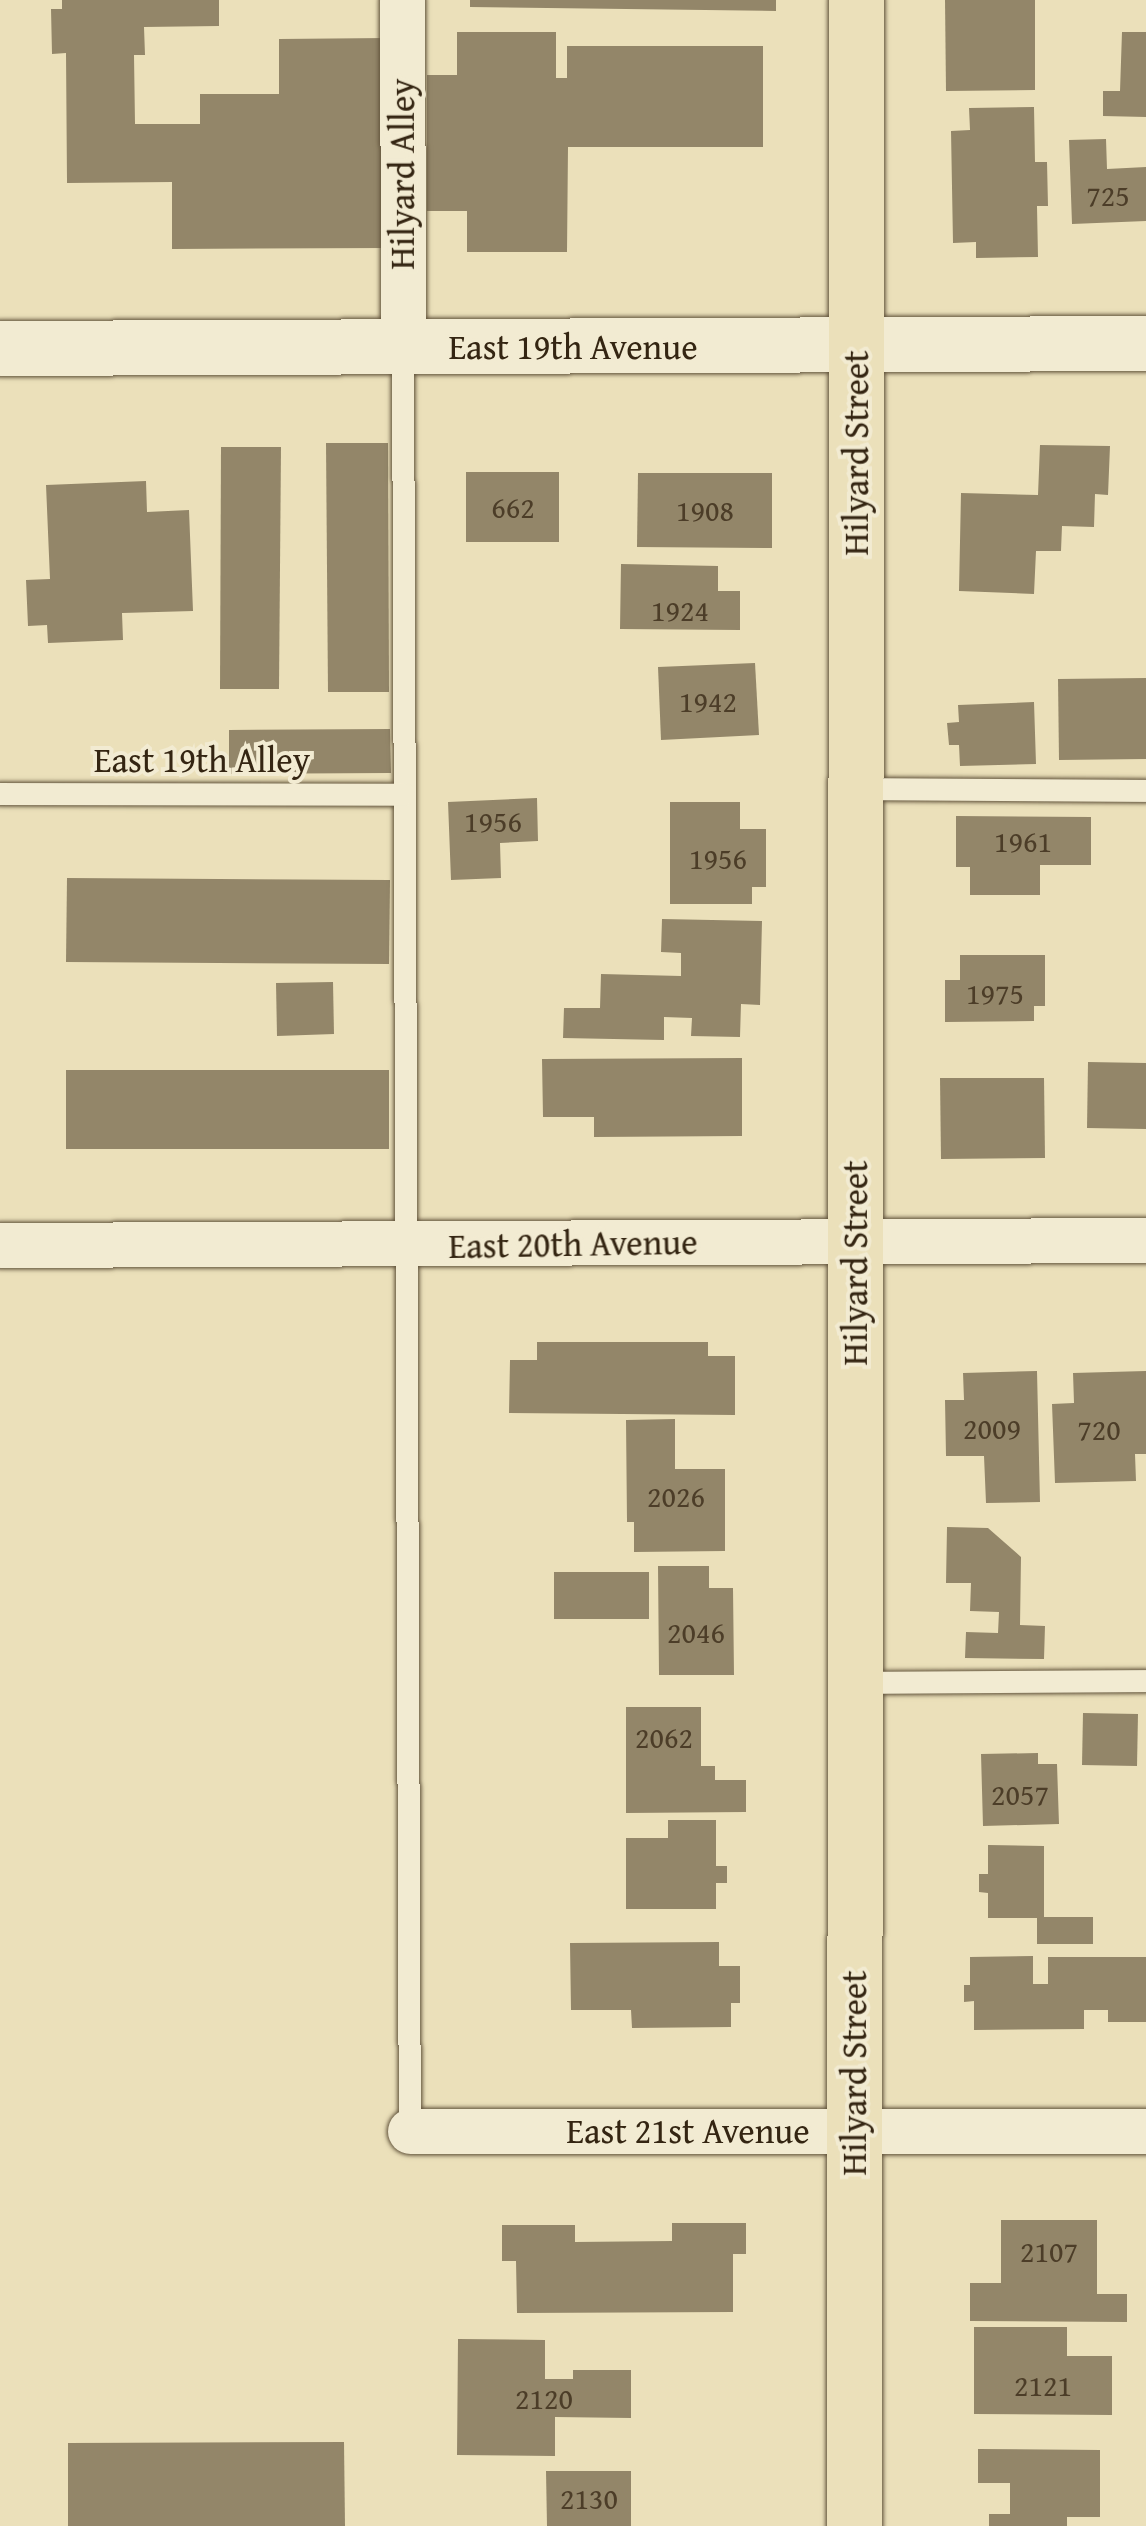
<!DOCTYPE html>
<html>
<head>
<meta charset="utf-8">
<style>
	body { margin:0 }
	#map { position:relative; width:1146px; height:2526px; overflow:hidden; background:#ebe0ba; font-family:"Gentium Book Plus",serif }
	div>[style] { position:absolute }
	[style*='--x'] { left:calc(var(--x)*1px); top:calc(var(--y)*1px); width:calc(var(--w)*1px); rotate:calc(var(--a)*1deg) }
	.building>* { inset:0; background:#938669 }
	.roads { filter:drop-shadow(0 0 2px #62543c) drop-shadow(0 0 2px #62543c) }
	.lane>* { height:22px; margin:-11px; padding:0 11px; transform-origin:11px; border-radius:11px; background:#f2ebd2 }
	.street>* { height:45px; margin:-22.5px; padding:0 22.5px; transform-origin:22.5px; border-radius:22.5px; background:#f2ebd2 }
	.secondary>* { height:55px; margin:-27.5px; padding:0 27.5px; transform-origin:27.5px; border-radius:27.5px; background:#f2ebd2 }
	.primary>* { height:55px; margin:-27.5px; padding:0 27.5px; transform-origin:27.5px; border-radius:27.5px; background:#ebe0ba }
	span { translate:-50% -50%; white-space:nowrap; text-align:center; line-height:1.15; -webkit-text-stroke:8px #f2ebd2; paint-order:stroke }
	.number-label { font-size:30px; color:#4c3d28 }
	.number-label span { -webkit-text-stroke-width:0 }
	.street-label { font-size:35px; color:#342512 }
</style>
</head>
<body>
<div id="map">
	<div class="building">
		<div style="clip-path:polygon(62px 0,219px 0,219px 26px,144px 27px,145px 55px,134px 55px,135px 124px,200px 124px,200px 94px,279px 94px,279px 39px,386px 38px,387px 248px,172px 249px,172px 182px,67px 183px,66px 53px,52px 54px,51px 9px,62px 9px)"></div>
		<div style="clip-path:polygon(470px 0,776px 0,776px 11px,470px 7px)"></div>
		<div style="clip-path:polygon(945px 0,1035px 0,1035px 90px,946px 91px)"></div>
		<div style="clip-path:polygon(457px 32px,556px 32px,556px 78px,567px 78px,567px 46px,763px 46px,763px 147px,568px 147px,567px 252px,467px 252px,467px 211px,427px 211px,427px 75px,457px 75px)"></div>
		<div style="clip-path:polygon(1122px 32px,1146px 32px,1146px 117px,1103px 116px,1103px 91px,1120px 91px)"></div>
		<div style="clip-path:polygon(1034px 107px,1035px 162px,1047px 162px,1048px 206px,1037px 206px,1038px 257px,976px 258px,976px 242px,953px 243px,951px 131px,970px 130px,969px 108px)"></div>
		<div style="clip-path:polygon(1106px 139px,1107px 169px,1146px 167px,1146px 221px,1072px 224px,1069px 140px)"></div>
		<div style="clip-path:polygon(326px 443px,388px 443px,389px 692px,328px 692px)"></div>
		<div style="clip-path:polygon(1040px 445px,1110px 446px,1108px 495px,1095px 494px,1094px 527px,1062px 526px,1061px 551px,1036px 551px,1034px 594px,959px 591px,961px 493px,1038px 495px)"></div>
		<div style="clip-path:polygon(221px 447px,281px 447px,279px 689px,220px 689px)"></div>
		<div style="clip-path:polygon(466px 472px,559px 472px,559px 542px,466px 542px)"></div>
		<div style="clip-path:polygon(638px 473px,772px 473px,772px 548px,637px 547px)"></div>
		<div style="clip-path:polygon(146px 481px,147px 512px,189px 510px,193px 611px,122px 613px,123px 640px,48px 643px,47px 625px,28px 626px,26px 580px,50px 579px,46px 485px)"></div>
		<div style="clip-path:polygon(621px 564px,718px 566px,718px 591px,740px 591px,740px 630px,620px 629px)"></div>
		<div style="clip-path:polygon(755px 663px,759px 735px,661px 740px,658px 667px)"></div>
		<div style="clip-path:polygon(1146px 678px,1146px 759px,1059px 760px,1058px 679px)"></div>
		<div style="clip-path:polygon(1034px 702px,1036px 764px,960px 766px,959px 745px,949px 745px,947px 723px,959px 722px,958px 705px)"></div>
		<div style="clip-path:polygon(390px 729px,391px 773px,229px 774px,229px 730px)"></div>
		<div style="clip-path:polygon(537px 798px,538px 841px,500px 843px,501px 878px,451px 880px,448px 802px)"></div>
		<div style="clip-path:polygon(670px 802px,740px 802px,740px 829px,766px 829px,766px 887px,752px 887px,752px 904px,670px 904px)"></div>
		<div style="clip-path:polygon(956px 816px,1091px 817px,1091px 865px,1040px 865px,1040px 895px,970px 895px,970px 867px,956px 867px)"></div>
		<div style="clip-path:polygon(67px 878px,390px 880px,389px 964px,66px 962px)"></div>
		<div style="clip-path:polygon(662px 919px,762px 921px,760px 1005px,741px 1004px,740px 1037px,691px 1036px,692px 1018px,664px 1017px,664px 1040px,563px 1038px,564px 1008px,600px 1008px,601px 974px,681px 976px,681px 953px,661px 952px)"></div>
		<div style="clip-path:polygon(960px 955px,1045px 955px,1045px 1006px,1034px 1006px,1034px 1021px,945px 1022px,945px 980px,960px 980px)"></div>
		<div style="clip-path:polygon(333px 982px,334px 1034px,277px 1036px,276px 983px)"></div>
		<div style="clip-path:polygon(742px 1058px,742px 1136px,594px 1137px,594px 1117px,543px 1117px,542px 1059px)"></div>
		<div style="clip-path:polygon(1088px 1062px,1146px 1063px,1146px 1129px,1087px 1128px)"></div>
		<div style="clip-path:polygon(66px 1070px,389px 1070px,389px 1149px,66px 1149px)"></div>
		<div style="clip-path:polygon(940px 1078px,1044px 1078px,1045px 1158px,941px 1159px)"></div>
		<div style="clip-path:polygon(537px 1342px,708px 1342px,708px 1356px,735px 1356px,735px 1415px,509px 1413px,510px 1360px,537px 1360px)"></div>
		<div style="clip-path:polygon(1037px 1371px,1040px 1502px,986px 1503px,984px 1456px,946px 1456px,945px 1400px,964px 1400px,963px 1373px)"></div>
		<div style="clip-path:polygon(1146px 1371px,1146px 1454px,1135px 1454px,1136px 1481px,1055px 1483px,1052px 1404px,1074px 1403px,1073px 1373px)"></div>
		<div style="clip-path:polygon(675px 1419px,675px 1469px,725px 1469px,725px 1551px,634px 1552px,634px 1522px,627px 1522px,626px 1420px)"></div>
		<div style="clip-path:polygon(947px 1527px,988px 1528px,1021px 1557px,1020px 1625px,1045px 1626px,1044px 1659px,965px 1658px,966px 1632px,998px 1633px,999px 1612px,970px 1611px,971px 1583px,946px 1583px)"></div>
		<div style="clip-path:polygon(658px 1566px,709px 1566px,709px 1588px,733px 1588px,734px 1675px,659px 1675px)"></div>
		<div style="clip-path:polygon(554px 1572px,649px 1572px,649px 1619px,554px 1619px)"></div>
		<div style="clip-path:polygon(626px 1707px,701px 1707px,701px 1766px,715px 1766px,715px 1780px,746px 1780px,746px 1812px,626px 1813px)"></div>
		<div style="clip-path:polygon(1083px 1713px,1138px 1714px,1137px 1766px,1082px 1765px)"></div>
		<div style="clip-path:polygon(1038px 1753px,1038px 1764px,1057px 1764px,1059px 1824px,983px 1826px,981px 1754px)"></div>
		<div style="clip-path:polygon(668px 1820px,716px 1820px,716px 1866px,727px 1866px,727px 1883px,716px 1883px,716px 1909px,626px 1909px,626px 1838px,668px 1838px)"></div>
		<div style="clip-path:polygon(988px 1845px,1044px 1846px,1044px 1917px,1093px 1917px,1093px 1944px,1037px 1944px,1037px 1918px,988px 1918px,988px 1893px,979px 1892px,979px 1874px,988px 1874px)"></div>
		<div style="clip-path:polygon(719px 1942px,719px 1966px,740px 1966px,740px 2003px,731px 2003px,731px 2027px,632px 2028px,631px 2010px,571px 2010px,570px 1943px)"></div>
		<div style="clip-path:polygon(1033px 1956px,1033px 1984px,1048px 1984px,1048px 1957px,1146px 1957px,1146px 2022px,1108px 2022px,1108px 2010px,1084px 2010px,1084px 2029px,974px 2030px,974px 2001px,964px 2002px,964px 1985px,970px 1985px,970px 1957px)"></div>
		<div style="clip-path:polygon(1001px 2220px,1097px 2220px,1097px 2294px,1127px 2294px,1127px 2322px,970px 2321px,970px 2283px,1001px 2283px)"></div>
		<div style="clip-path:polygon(672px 2223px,746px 2223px,746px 2254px,733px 2254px,733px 2312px,517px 2313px,516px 2261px,502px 2261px,502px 2225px,575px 2225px,575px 2242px,672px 2241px)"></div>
		<div style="clip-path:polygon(974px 2327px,1067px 2327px,1067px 2356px,1112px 2356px,1112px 2415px,974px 2414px)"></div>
		<div style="clip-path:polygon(458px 2339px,545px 2340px,545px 2379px,573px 2379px,573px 2370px,631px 2370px,631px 2418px,555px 2417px,555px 2456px,457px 2455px)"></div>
		<div style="clip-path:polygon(344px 2442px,345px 2526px,68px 2526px,68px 2443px)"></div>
		<div style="clip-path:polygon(978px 2449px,1100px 2450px,1100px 2517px,1067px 2517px,1067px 2526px,989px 2526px,989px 2514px,1010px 2514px,1010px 2483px,978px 2483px)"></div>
		<div style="clip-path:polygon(546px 2471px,631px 2471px,631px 2526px,547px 2526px)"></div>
	</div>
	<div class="roads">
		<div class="lane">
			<div style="--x:403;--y:348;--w:1783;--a:89.78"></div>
			<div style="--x:855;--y:789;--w:291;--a:0.4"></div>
			<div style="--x:0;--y:794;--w:404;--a:0.1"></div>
			<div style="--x:855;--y:1683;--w:291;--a:-0.4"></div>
		</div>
		<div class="street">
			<div style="--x:402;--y:0;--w:348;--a:89.8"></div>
			<div style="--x:0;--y:1245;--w:1146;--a:-0.25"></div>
			<div style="--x:410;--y:2131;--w:736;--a:0"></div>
		</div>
		<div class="secondary">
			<div style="--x:0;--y:348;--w:1146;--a:-0.25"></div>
		</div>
		<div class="primary">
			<div style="--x:854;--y:2526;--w:2526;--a:-89.95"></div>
		</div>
	</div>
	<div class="number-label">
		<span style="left:1108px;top:195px">725</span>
		<span style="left:513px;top:507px">662</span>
		<span style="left:705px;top:510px">1908</span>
		<span style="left:680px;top:610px">1924</span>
		<span style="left:708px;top:701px">1942</span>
		<span style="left:493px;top:821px">1956</span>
		<span style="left:1023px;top:841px">1961</span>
		<span style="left:718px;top:858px">1956</span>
		<span style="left:995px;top:993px">1975</span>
		<span style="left:992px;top:1428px">2009</span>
		<span style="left:1099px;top:1429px">720</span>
		<span style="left:676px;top:1496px">2026</span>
		<span style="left:696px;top:1632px">2046</span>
		<span style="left:664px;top:1737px">2062</span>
		<span style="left:1020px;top:1794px">2057</span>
		<span style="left:1049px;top:2251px">2107</span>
		<span style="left:1043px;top:2385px">2121</span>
		<span style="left:544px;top:2398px">2120</span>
		<span style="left:589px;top:2498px">2130</span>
	</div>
	<div class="street-label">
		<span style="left:402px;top:174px;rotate:-90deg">Hilyard Alley</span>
		<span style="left:573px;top:347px">East 19th Avenue</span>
		<span style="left:856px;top:453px;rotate:-90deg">Hilyard Street</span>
		<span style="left:202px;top:760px">East 19th Alley</span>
		<span style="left:573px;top:1244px;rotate:-1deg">East 20th Avenue</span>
		<span style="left:855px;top:1263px;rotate:-90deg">Hilyard Street</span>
		<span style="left:854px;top:2073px;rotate:-90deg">Hilyard Street</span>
		<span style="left:688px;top:2131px">East 21st Avenue</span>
	</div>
</div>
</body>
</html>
